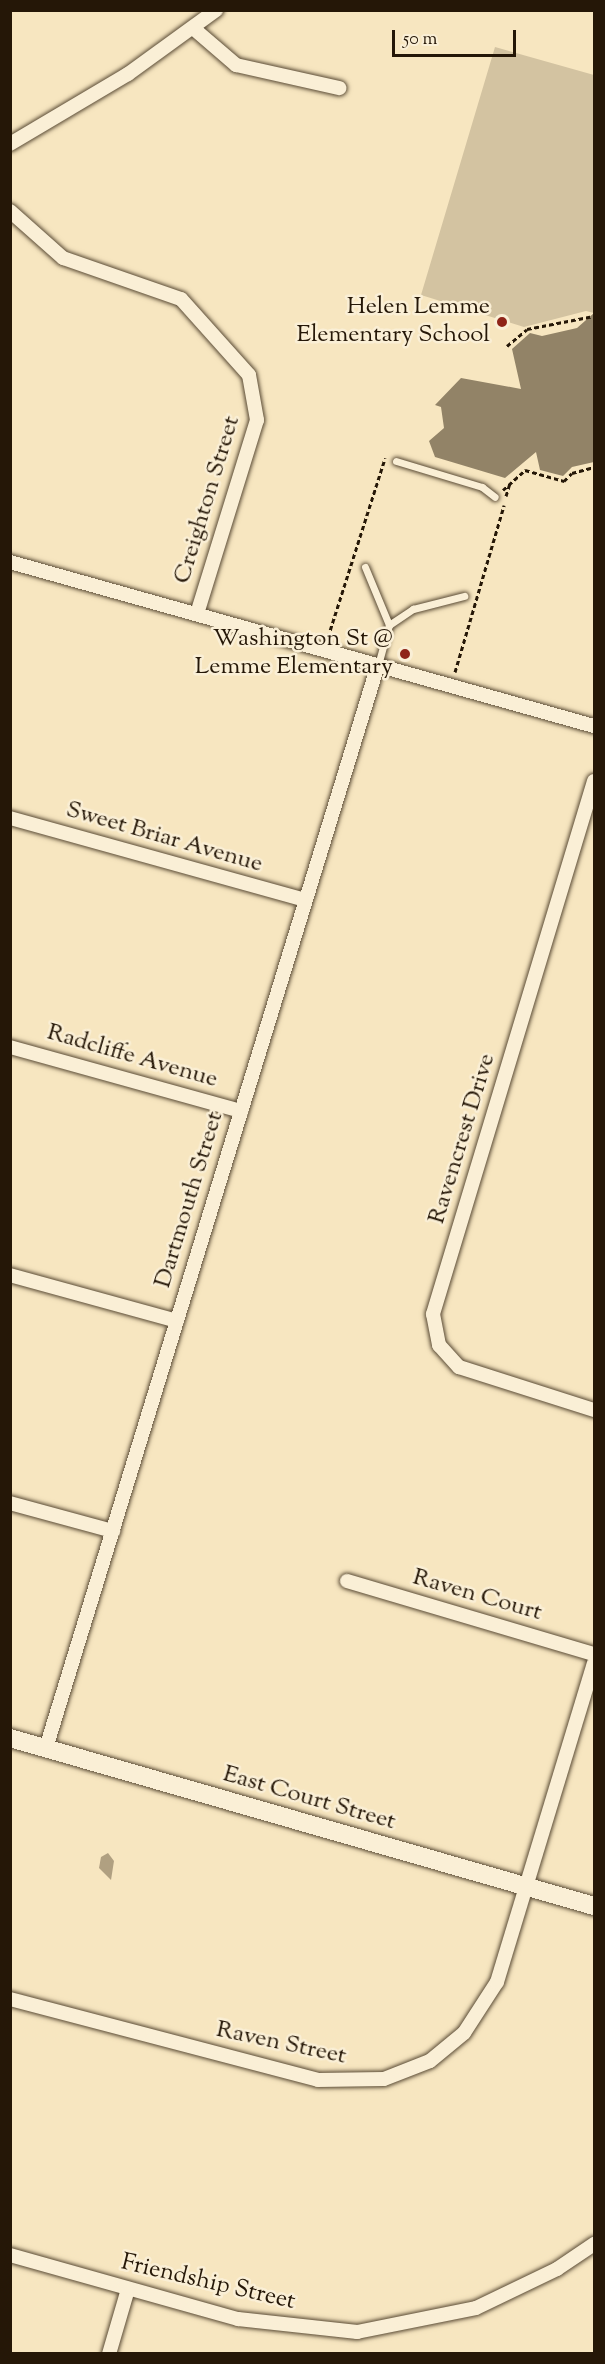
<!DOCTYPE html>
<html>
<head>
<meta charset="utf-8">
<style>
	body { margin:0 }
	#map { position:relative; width:605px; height:2364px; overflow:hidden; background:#f7e6c0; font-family:"Sorts Mill Goudy",serif }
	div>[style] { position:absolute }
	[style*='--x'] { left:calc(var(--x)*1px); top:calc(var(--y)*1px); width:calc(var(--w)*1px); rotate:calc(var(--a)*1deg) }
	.green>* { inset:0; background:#d3c3a1 }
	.water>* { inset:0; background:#b0a081 }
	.building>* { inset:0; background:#928367 }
	.path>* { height:3px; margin-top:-1.5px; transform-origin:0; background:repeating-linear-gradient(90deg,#251707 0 4.5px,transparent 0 7.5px) }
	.roads { filter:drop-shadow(0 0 2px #5a4b35) drop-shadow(0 0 2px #5a4b35) }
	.service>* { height:7px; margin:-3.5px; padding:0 3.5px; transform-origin:3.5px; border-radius:3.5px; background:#faefd6 }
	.minor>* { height:14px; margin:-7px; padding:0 7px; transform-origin:7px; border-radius:7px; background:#faefd6 }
	.tertiary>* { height:18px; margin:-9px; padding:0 9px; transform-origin:9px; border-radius:9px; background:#faefd6 }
	.dots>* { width:16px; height:16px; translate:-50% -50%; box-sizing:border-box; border:3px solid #faefd6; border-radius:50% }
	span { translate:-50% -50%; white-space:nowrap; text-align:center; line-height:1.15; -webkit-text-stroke:5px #faefd6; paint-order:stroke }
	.poi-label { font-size:24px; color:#251707 }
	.right { translate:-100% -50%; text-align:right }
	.street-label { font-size:24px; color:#251707 }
	.frame { position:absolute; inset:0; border:12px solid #251707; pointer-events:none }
	.scale { position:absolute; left:392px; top:30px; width:124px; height:27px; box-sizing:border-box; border:3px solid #251707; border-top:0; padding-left:8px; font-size:18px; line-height:21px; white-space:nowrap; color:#251707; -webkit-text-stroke:4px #faefd6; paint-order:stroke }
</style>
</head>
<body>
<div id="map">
	<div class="green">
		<div style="clip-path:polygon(495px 47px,594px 75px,594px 313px,586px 311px,524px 327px,421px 295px)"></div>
	</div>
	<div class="water">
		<div style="clip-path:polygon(108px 1853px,114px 1861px,111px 1880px,99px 1868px,101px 1857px)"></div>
	</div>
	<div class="building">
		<div style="clip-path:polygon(594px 313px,594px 462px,572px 467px,563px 476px,540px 470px,536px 452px,505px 478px,435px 457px,429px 441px,444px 428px,441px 407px,435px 405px,461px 378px,521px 389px,512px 349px,530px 333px,542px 336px,577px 328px)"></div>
	</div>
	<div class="path">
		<div style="--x:507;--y:346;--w:26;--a:-40"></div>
		<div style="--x:527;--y:329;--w:68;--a:-11"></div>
		<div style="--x:503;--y:490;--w:30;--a:-42"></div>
		<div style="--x:525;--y:470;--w:41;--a:15.8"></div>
		<div style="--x:564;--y:481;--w:11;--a:-45"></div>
		<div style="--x:572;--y:473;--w:23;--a:-15"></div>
		<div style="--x:506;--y:496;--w:14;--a:-73"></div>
		<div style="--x:328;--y:637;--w:188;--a:-72.3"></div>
		<div style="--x:455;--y:672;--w:174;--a:-73.6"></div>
	</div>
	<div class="roads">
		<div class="service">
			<div style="--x:396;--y:461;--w:90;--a:16.8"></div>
			<div style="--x:482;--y:487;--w:16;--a:38"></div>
			<div style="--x:365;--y:567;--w:63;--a:67.5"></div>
			<div style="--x:389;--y:625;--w:29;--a:-34"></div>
			<div style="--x:413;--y:609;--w:53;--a:-14.3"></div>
			<div style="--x:378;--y:665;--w:41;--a:-74.6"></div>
		</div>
		<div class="minor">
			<div style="--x:193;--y:28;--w:57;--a:40.7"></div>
			<div style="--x:236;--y:65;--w:106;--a:12.6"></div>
			<div style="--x:10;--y:144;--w:137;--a:-30.7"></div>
			<div style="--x:128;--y:74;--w:109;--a:-36"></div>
			<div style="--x:10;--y:211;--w:71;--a:41.6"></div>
			<div style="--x:63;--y:258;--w:125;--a:19.2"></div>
			<div style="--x:181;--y:299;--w:102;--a:48.2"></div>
			<div style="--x:249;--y:375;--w:46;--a:79.9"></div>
			<div style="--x:257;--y:420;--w:203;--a:107.2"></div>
			<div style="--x:10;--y:562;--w:607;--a:15.69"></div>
			<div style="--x:594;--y:781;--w:557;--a:106.81"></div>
			<div style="--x:433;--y:1314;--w:32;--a:79"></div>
			<div style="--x:439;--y:1345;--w:30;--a:48"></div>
			<div style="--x:459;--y:1367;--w:142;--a:17.7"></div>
			<div style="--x:10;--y:818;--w:306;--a:15.5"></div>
			<div style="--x:10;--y:1047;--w:240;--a:15.5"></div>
			<div style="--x:10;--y:1275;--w:173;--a:15.4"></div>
			<div style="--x:10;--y:1503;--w:107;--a:15.2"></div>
			<div style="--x:347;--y:1581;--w:258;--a:16.5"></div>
			<div style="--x:46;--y:1748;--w:1133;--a:-72.96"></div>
			<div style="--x:10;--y:1999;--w:318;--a:14.7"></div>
			<div style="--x:318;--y:2080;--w:66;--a:-0.9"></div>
			<div style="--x:384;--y:2079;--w:49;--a:-21.4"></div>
			<div style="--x:430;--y:2061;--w:44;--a:-39.5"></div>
			<div style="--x:464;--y:2033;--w:61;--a:-57.1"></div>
			<div style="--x:497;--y:1982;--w:333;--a:-73.1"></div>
			<div style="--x:10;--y:2255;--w:237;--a:15.7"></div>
			<div style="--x:238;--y:2319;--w:120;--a:6.2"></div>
			<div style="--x:357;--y:2332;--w:121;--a:-11.4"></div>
			<div style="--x:476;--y:2308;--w:90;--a:-25.7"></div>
			<div style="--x:557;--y:2269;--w:45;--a:-34"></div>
			<div style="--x:109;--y:2354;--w:68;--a:-73.7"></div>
		</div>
		<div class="tertiary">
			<div style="--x:10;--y:1738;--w:608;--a:16.05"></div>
		</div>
	</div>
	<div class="dots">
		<div style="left:502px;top:322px;background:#8f2418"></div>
		<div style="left:405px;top:654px;background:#8f2418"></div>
	</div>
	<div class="poi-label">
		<span class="right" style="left:490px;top:322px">Helen Lemme<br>Elementary School</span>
		<span class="right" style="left:393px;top:654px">Washington St @<br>Lemme Elementary</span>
	</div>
	<div class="street-label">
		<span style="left:208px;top:500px;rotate:-73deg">Creighton Street</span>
		<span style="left:164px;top:838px;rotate:16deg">Sweet Briar Avenue</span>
		<span style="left:132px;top:1057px;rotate:16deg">Radcliffe Avenue</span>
		<span style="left:463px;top:1139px;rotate:-73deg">Ravencrest Drive</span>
		<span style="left:190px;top:1200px;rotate:-73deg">Dartmouth Street</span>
		<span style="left:477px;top:1596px;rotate:16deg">Raven Court</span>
		<span style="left:309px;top:1799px;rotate:16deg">East Court Street</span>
		<span style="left:281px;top:2044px;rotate:12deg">Raven Street</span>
		<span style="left:208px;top:2283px;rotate:13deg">Friendship Street</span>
	</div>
	<div class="frame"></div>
	<div class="scale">50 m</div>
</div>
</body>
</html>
